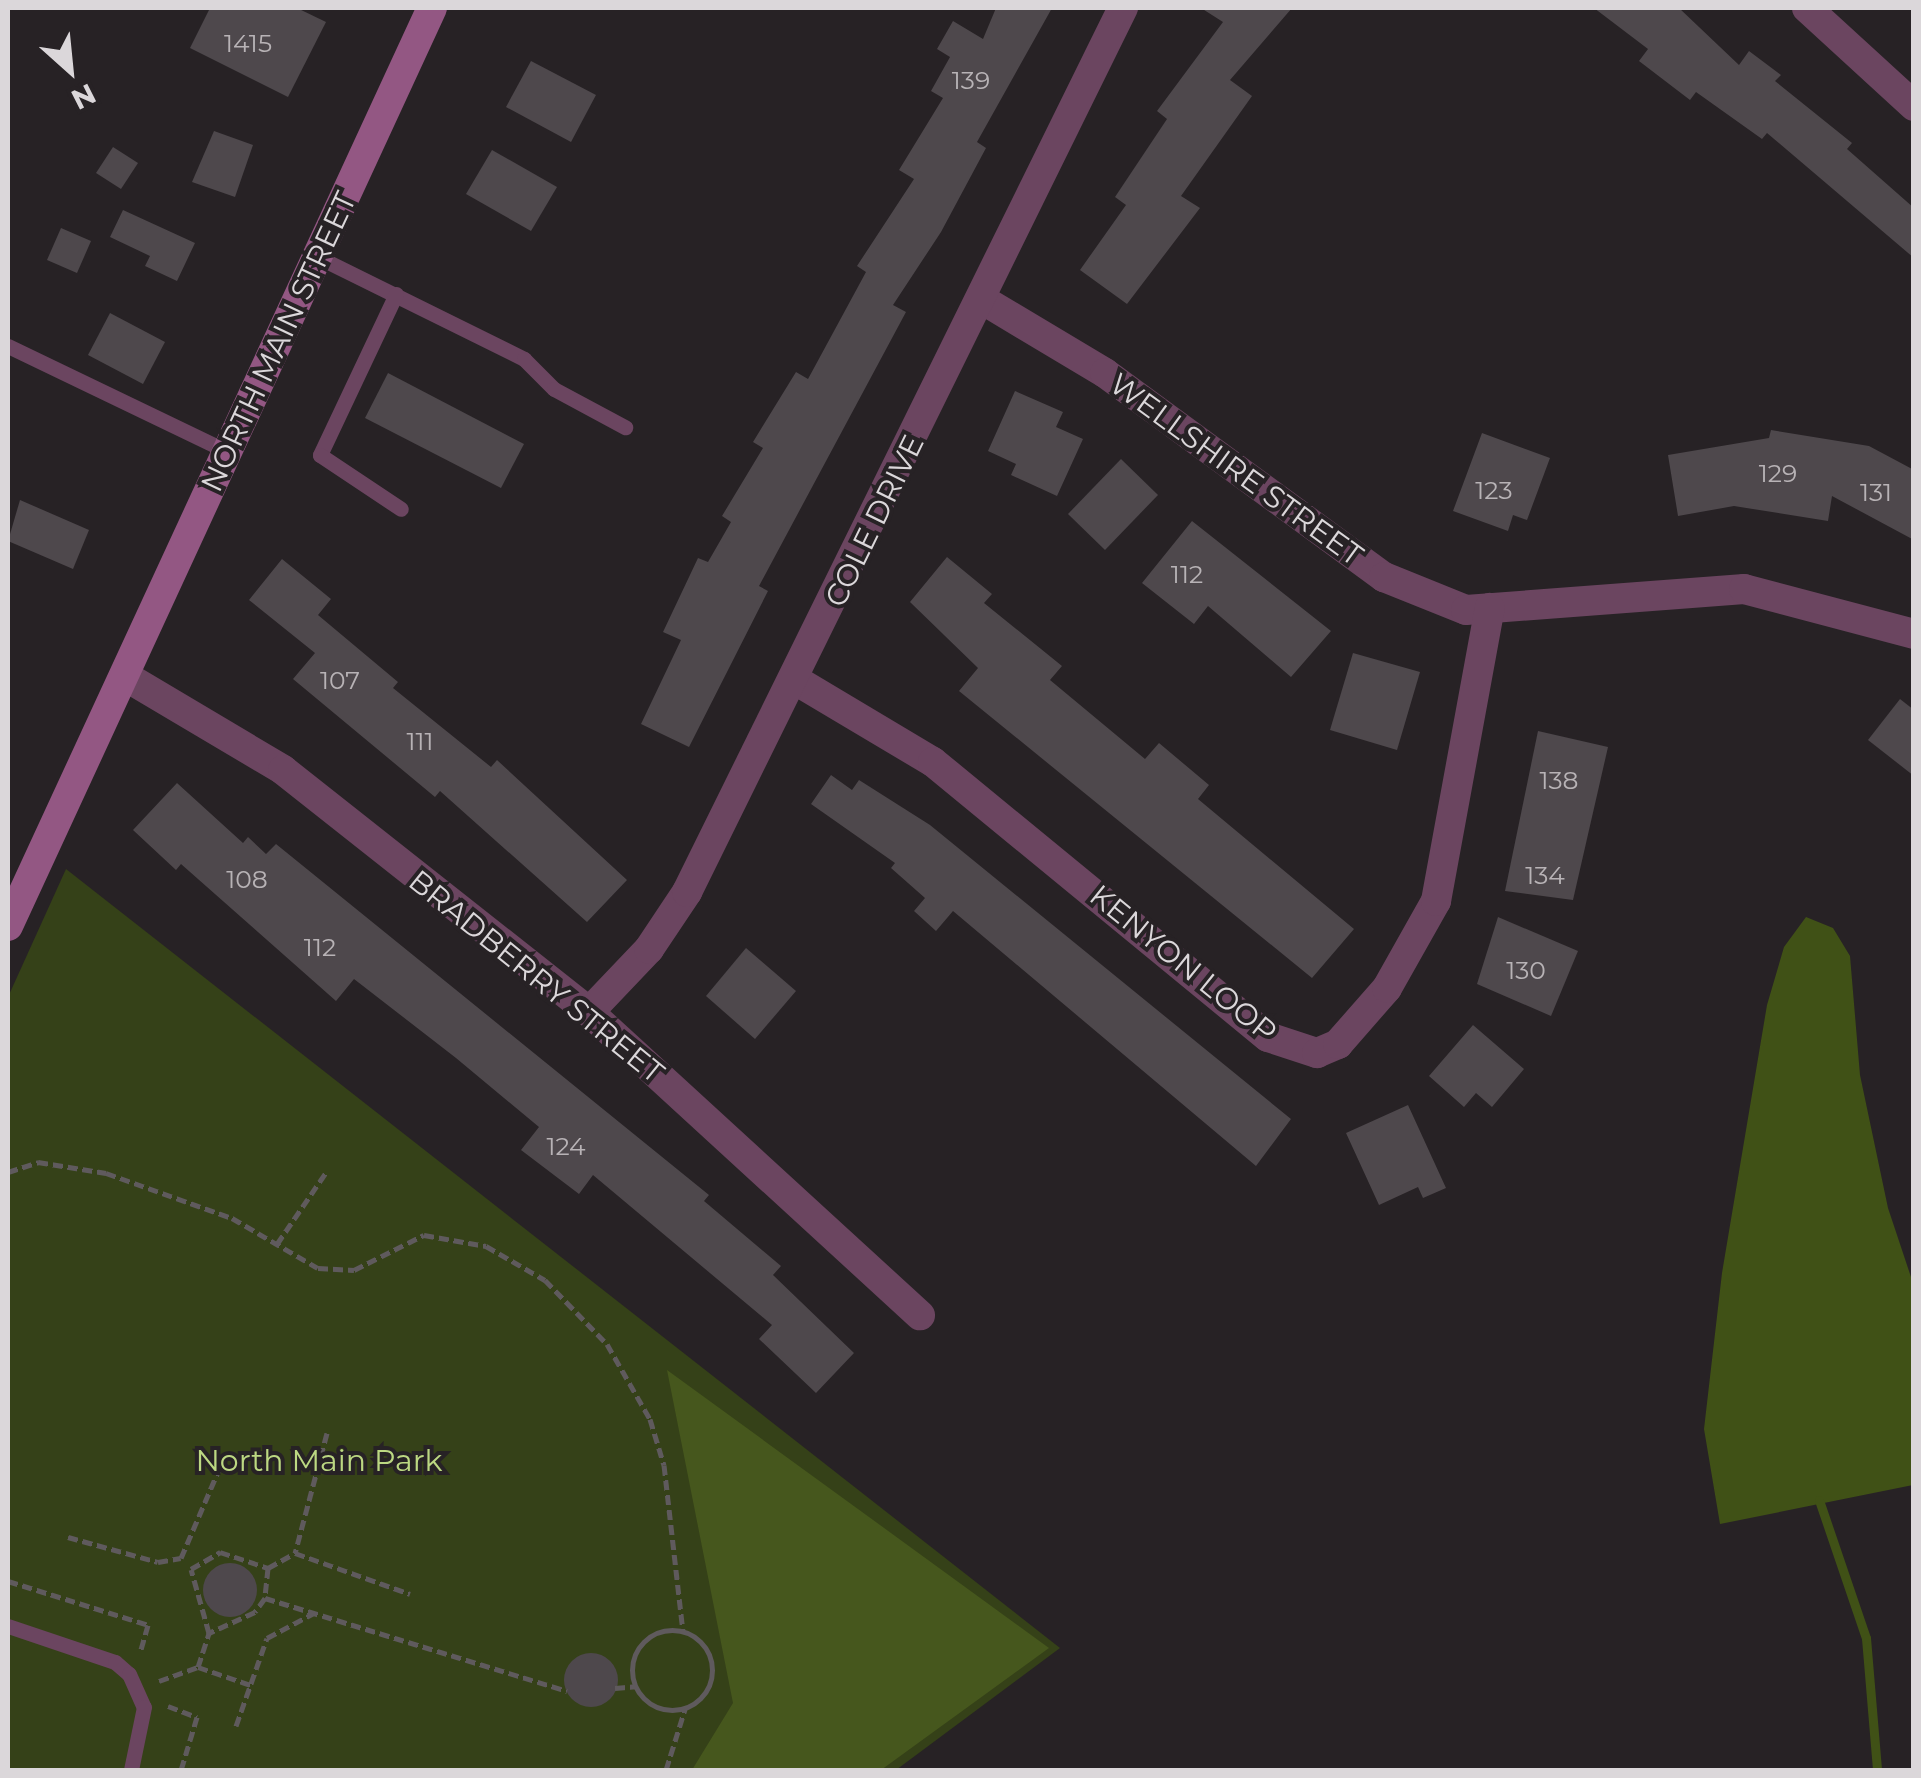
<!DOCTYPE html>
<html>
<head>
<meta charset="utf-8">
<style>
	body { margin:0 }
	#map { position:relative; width:1921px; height:1778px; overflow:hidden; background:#272225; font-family:Montserrat,sans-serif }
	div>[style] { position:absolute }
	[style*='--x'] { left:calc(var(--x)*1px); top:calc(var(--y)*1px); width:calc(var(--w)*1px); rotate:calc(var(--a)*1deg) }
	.green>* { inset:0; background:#354118 }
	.forest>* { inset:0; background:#46571d }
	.water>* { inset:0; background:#405116 }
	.stream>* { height:9px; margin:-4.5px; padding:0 4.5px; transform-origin:4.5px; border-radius:4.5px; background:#405116 }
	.building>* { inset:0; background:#4e484c }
	.round { border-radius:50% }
	.path>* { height:5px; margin-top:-2.5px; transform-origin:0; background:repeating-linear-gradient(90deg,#5f5a5d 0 10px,transparent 0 15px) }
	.path>.ring { margin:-2.5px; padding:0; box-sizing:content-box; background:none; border:5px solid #5f5a5d; border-radius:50% }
	.service>* { height:15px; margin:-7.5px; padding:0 7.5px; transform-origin:7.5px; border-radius:7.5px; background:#6b4560 }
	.minor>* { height:30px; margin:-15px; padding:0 15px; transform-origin:15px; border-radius:15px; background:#6b4560 }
	.secondary>* { height:30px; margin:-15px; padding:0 15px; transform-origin:15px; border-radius:15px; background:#935783 }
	span { translate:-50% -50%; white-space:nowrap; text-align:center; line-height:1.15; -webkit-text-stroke:8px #272225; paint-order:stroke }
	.number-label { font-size:25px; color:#b8b3b6 }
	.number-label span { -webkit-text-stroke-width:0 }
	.street-label { font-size:30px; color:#dbd7da }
	.park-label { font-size:30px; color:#bcd882 }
	.frame { position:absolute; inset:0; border:10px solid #dbd7da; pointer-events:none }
	.north { position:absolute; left:20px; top:20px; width:100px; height:100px; -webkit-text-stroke:8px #272225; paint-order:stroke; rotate:153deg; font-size:28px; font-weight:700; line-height:40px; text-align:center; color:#dbd7da }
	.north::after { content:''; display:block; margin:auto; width:35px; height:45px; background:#dbd7da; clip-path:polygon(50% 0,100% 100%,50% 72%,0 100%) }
</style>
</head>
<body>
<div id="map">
	<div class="green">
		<div style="clip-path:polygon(66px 869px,1060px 1648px,896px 1770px,8px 1770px,8px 997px)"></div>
	</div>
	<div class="forest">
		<div style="clip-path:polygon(667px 1370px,1049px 1648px,881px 1770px,692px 1770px,733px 1703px)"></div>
	</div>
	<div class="water">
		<div style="clip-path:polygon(1806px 917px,1833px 928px,1850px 956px,1860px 1075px,1888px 1208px,1913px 1283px,1913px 1485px,1720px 1524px,1704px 1429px,1722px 1273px,1767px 1005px,1784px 947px)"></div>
	</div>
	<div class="stream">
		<div style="--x:1819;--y:1500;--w:146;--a:71.2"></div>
		<div style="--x:1866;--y:1638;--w:132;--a:85.2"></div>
	</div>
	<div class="building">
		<div style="clip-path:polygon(210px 8px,297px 8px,326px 22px,288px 97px,190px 48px)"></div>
		<div style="clip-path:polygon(996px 8px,1052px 8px,977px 142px,986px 148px,941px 232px,893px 305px,906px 312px,759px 586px,768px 591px,689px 747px,641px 724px,681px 640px,663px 632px,698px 558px,708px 562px,731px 522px,722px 516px,763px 448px,753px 442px,796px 372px,808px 379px,866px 272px,857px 266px,914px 179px,899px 170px,943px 98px,931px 91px,950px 57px,937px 49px,953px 21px,983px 39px)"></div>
		<div style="clip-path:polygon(1201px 8px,1292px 8px,1230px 80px,1252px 96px,1181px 196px,1200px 208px,1127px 304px,1080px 270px,1126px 205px,1115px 197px,1167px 119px,1157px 111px,1223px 22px)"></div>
		<div style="clip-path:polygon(1594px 8px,1679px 8px,1739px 65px,1749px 51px,1781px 75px,1775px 81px,1852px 143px,1847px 149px,1914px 208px,1914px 258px,1767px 133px,1762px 139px,1696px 92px,1690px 100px,1639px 61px,1648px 49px)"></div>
		<div style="clip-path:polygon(531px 61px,596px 95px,571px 142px,506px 107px)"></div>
		<div style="clip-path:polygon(214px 131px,253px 145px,235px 197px,192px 182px)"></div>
		<div style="clip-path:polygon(113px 147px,138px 163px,121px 189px,96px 173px)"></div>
		<div style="clip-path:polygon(492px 150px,557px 187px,531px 231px,466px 194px)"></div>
		<div style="clip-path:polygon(123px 210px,195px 243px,177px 281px,145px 266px,150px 256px,110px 237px)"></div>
		<div style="clip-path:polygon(61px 228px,91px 241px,77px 273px,47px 260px)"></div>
		<div style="clip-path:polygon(110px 313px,165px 342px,143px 384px,88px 355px)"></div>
		<div style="clip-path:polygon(388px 373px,524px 444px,501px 488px,365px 418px)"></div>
		<div style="clip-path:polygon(1015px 391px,1063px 412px,1056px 427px,1083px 439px,1057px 496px,1011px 475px,1016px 464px,988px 451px)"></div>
		<div style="clip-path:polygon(1771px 430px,1869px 446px,1914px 470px,1914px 540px,1832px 496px,1828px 521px,1734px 506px,1678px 516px,1668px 455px,1769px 438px)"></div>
		<div style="clip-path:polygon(1482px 433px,1550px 458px,1527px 520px,1513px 515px,1508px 531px,1453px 511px)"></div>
		<div style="clip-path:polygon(1121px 459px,1158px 495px,1105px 550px,1068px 514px)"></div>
		<div style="clip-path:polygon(20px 500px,89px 530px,73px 569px,8px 541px)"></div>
		<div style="clip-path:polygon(1192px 521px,1331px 631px,1291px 677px,1208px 606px,1194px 624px,1142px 583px)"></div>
		<div style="clip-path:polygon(947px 557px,992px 594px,984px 603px,1062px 666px,1050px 680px,1145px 759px,1159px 743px,1209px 785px,1198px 799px,1354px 929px,1312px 978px,959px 691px,978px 668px,910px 602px)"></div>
		<div style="clip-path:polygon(282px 559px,331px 599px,318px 615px,398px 682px,393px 688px,491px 767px,497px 760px,627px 880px,587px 922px,440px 791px,435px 797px,293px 679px,315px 653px,249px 600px)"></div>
		<div style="clip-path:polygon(1353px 653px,1420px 672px,1397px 750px,1330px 730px)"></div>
		<div style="clip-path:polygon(1900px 699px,1914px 710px,1914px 776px,1868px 740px)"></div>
		<div style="clip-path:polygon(1538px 731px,1608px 747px,1573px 900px,1505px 891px)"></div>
		<div style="clip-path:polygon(831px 775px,852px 790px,859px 780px,930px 825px,1291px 1119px,1256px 1166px,953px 911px,936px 931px,914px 911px,925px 898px,891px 868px,895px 863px,811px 804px)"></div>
		<div style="clip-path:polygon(177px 783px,243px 843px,248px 837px,266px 854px,276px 844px,709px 1195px,704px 1201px,781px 1266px,773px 1275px,854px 1353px,816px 1393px,759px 1339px,772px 1325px,593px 1175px,579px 1194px,521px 1150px,539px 1127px,456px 1058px,354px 979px,336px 1001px,181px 864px,176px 870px,133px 830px)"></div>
		<div style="clip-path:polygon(1498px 917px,1578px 951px,1551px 1016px,1477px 984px)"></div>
		<div style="clip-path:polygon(746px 948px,796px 991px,755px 1039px,706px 996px)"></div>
		<div style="clip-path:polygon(1473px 1025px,1524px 1069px,1492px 1107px,1476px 1093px,1464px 1107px,1429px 1076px)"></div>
		<div style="clip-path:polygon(1408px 1105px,1446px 1188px,1423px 1198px,1418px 1187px,1379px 1205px,1346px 1133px)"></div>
		<div class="round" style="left:203px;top:1563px;width:54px;height:54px"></div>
		<div class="round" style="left:564px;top:1653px;width:54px;height:54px"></div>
	</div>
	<div class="path">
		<div style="--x:8;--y:1172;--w:32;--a:-18"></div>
		<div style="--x:38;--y:1162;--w:69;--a:9.2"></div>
		<div style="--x:106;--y:1173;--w:134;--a:19.7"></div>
		<div style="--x:232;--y:1218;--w:99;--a:30.2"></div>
		<div style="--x:318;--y:1268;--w:36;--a:3"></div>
		<div style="--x:354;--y:1270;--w:78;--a:-26.6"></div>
		<div style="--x:424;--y:1235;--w:63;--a:10.1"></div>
		<div style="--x:486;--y:1246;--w:68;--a:30"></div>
		<div style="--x:545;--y:1280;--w:89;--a:45.9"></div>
		<div style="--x:607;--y:1344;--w:86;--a:60.2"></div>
		<div style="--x:650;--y:1419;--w:48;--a:73.1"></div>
		<div style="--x:664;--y:1465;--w:167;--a:83.5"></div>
		<div style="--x:277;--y:1244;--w:88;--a:-55.6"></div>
		<div style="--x:327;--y:1433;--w:124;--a:104.9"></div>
		<div style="--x:295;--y:1553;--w:122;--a:19.6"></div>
		<div style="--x:68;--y:1537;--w:93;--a:15.5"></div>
		<div style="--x:158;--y:1562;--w:23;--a:-10"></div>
		<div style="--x:181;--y:1558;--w:114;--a:-66.8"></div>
		<div style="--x:220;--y:1552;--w:51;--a:18.4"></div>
		<div style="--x:268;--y:1568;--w:30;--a:96"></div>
		<div style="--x:265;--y:1598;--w:17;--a:126"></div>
		<div style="--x:255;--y:1612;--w:51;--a:155.5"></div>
		<div style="--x:209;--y:1633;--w:66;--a:-105.7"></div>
		<div style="--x:191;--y:1569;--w:34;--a:-30"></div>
		<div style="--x:268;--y:1568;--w:31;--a:-29"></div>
		<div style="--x:8;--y:1581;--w:147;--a:17.4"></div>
		<div style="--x:148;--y:1625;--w:29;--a:106"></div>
		<div style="--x:265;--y:1598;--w:316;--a:17.1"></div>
		<div class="ring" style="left:632px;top:1630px;width:75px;height:75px"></div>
		<div style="--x:198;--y:1667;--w:56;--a:18.8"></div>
		<div style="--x:159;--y:1681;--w:41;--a:-19.7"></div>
		<div style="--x:198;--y:1667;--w:36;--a:-72"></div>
		<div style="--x:615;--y:1688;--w:21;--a:-5"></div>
		<div style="--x:168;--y:1706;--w:31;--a:21"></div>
		<div style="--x:197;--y:1717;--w:55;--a:106.8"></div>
		<div style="--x:236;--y:1726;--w:93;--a:-70.6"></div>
		<div style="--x:267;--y:1638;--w:53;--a:-28"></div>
		<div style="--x:666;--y:1770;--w:64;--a:-72.7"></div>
	</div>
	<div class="service">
		<div style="--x:318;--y:257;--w:230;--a:26.3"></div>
		<div style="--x:524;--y:359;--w:42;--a:45"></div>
		<div style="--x:554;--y:389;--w:81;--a:28.2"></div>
		<div style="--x:396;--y:294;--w:178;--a:115.3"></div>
		<div style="--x:320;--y:455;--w:97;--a:33.7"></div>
		<div style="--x:8;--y:346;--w:244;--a:25.7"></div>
		<div style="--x:8;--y:1626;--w:113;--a:18.6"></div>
		<div style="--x:115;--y:1662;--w:18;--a:41"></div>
		<div style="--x:129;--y:1674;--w:36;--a:66"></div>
		<div style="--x:144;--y:1707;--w:64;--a:101.7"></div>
	</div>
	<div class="minor">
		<div style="--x:1807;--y:8;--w:145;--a:42.5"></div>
		<div style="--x:983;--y:300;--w:142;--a:30.9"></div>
		<div style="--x:1105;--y:373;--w:346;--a:36.2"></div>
		<div style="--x:1384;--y:577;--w:88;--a:21.9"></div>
		<div style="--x:1466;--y:610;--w:279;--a:-4.3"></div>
		<div style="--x:1744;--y:589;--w:176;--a:14.8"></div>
		<div style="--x:125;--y:676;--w:184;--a:30.7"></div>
		<div style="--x:283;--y:770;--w:390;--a:38.3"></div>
		<div style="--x:589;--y:1012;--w:449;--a:42.5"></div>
		<div style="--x:797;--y:681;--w:158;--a:30.8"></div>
		<div style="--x:933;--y:762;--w:433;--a:39.4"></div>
		<div style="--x:1268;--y:1037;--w:52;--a:18.1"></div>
		<div style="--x:1317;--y:1053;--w:23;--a:-23"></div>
		<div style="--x:1338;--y:1044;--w:74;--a:-48.8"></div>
		<div style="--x:1387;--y:988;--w:100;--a:-60.6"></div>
		<div style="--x:1436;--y:901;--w:298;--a:-79.6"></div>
		<div style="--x:589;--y:1012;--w:87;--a:-46.4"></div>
		<div style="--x:649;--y:949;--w:69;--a:-56.3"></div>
		<div style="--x:687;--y:892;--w:986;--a:-63.75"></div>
	</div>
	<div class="secondary">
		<div style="--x:8;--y:926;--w:1011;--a:-65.21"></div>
	</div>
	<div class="number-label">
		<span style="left:248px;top:43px">1415</span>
		<span style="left:971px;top:80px">139</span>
		<span style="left:1778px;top:473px">129</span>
		<span style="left:1494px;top:490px">123</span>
		<span style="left:1876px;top:492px">131</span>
		<span style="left:1187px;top:574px">112</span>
		<span style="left:340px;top:680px">107</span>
		<span style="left:420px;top:741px">111</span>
		<span style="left:1559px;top:780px">138</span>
		<span style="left:1545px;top:875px">134</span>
		<span style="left:247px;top:879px">108</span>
		<span style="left:320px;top:947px">112</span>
		<span style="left:1526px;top:970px">130</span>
		<span style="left:566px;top:1146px">124</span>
	</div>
	<div class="street-label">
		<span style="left:279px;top:342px;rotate:-65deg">NORTH MAIN STREET</span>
		<span style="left:1236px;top:470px;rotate:36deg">WELLSHIRE STREET</span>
		<span style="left:875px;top:521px;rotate:-64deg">COLE DRIVE</span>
		<span style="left:1183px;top:964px;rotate:39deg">KENYON LOOP</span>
		<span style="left:536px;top:977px;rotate:39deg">BRADBERRY STREET</span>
	</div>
	<div class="park-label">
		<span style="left:319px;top:1461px">North Main Park</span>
	</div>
	<div class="frame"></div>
	<div class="north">N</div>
</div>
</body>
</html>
